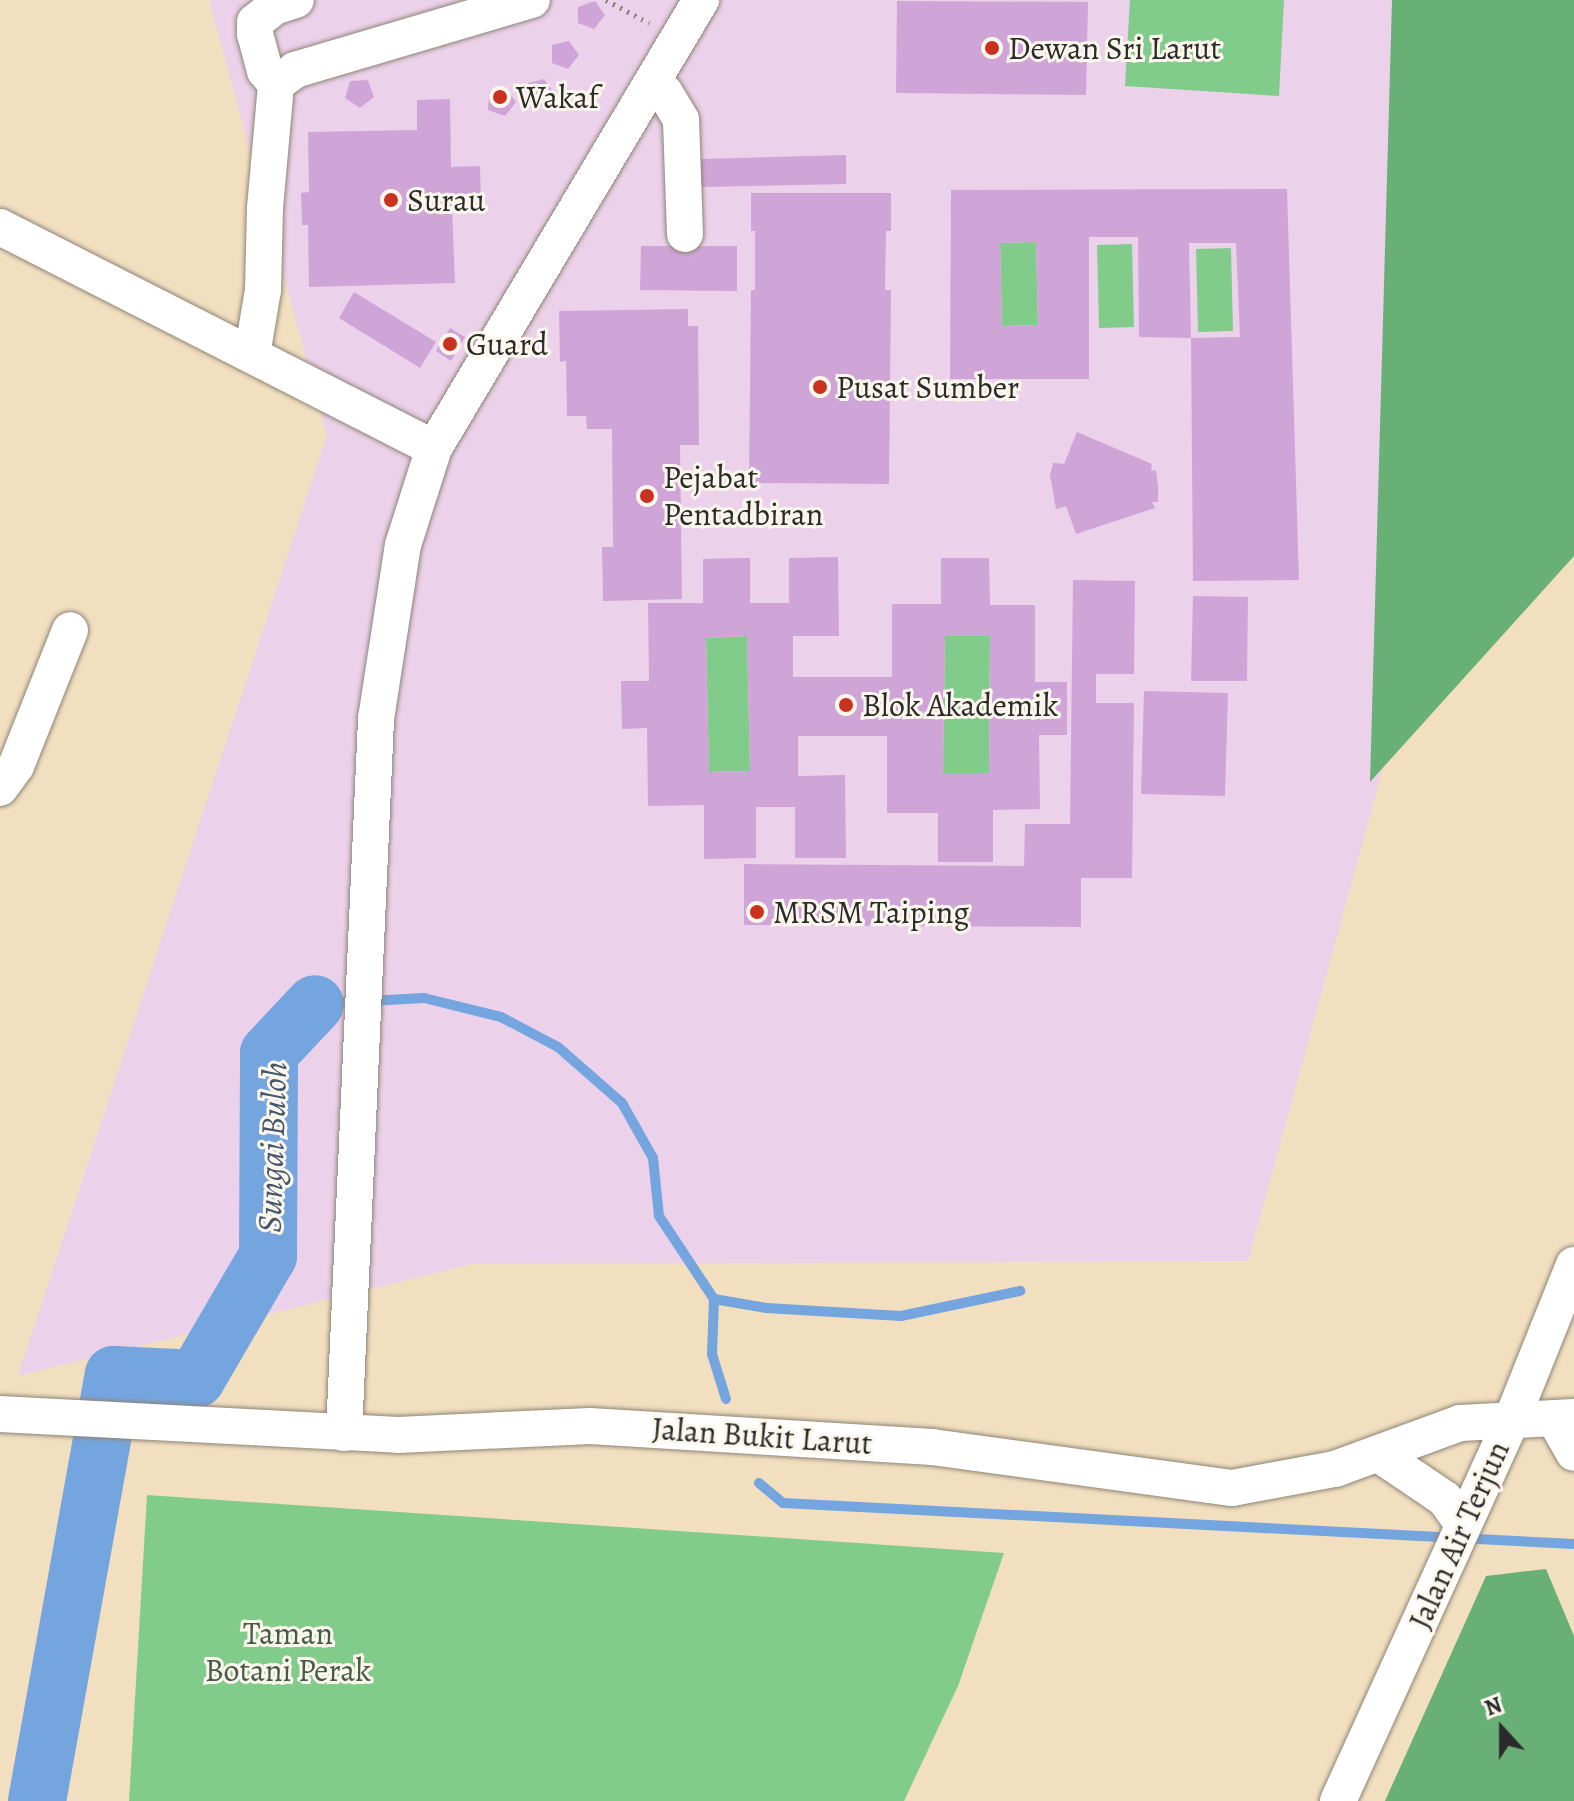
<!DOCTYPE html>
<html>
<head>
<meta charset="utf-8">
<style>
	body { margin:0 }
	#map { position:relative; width:1574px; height:1801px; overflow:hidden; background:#f2dfc0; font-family:Alegreya,serif }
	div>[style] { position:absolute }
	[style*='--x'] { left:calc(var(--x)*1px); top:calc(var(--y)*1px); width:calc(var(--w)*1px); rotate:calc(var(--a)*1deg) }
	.built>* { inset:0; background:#ecd1ea }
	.green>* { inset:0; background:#81cc8a }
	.forest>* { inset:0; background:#68b076 }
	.stream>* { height:10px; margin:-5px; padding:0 5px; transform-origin:5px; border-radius:5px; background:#75a5df }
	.river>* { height:58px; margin:-29px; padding:0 29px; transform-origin:29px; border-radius:29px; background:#75a5df }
	.building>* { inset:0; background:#cfa5d8 }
	.path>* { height:5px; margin-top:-2.5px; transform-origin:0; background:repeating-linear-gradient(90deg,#8e8576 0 2px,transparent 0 8px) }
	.roads { filter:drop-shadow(0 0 2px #8e8576) drop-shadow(0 0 2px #8e8576) }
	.minor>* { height:36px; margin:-18px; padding:0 18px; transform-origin:18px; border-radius:18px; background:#fff }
	.dots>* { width:22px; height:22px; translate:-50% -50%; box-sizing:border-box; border:4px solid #fbf7ec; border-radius:50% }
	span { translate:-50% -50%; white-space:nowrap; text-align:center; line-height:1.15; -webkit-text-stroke:6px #fbf7ec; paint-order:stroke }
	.poi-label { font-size:32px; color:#2b2b2b }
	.left { translate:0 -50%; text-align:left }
	.street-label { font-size:32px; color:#2b2b2b }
	.park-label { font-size:32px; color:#455b48 }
	.water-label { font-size:34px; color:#45566a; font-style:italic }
	.north { position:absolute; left:1462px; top:1689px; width:80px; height:80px; -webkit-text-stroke:6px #fbf7ec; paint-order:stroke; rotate:339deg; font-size:22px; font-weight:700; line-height:32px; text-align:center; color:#2b2b2b }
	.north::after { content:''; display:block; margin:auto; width:28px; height:36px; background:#2b2b2b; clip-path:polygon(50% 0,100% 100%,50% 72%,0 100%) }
</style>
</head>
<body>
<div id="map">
	<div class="built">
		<div style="clip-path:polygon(209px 0,1574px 0,1439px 563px,1248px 1261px,472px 1264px,18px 1376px,327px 435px)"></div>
	</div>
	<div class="green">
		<div style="clip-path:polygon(1130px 0,1284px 0,1279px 96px,1125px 86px)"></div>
		<div style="clip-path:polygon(1036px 242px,1038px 325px,1002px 326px,1000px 243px)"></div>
		<div style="clip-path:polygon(1132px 244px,1134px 327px,1099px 328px,1097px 245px)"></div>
		<div style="clip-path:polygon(1231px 248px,1233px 331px,1198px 332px,1196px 249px)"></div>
		<div style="clip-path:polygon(747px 636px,750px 771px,709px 772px,706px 638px)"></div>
		<div style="clip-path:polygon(945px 636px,990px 636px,989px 773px,943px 773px)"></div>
		<div style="clip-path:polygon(147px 1495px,1004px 1553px,958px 1686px,904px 1801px,129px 1801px)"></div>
	</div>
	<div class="forest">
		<div style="clip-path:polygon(1392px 0,1574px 0,1574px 556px,1370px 782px)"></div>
		<div style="clip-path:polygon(1546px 1569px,1574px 1636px,1574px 1801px,1385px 1801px,1486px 1576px)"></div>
	</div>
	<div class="stream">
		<div style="--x:315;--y:1004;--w:109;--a:-3.2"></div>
		<div style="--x:424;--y:998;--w:79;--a:13.9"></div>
		<div style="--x:501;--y:1017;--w:64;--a:27.8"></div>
		<div style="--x:558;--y:1047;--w:85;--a:41.2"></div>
		<div style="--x:622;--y:1103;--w:63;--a:60.6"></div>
		<div style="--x:653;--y:1158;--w:58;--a:84.1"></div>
		<div style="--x:659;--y:1216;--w:100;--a:56.5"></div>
		<div style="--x:714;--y:1299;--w:53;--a:9.8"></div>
		<div style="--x:766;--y:1308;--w:135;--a:3.4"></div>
		<div style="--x:901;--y:1316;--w:122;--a:-11.9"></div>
		<div style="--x:714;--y:1299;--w:55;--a:92.1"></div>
		<div style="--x:712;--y:1354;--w:47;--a:72.7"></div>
		<div style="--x:759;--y:1483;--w:31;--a:40"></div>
		<div style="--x:783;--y:1503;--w:792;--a:2.97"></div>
	</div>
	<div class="river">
		<div style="--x:37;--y:1801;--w:433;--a:-79.8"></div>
		<div style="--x:114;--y:1375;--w:82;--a:2.8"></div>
		<div style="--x:196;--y:1379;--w:143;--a:-59.7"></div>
		<div style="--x:268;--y:1256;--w:203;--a:-89.7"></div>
		<div style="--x:269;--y:1053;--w:67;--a:-46.8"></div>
	</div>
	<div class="building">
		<div style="clip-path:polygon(595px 1px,605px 15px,594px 29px,578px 23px,578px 7px)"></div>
		<div style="clip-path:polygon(897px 1px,1088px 2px,1086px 95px,896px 93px)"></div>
		<div style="clip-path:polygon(569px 41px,579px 55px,568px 69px,552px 63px,552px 45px)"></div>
		<div style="clip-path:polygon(544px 79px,554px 93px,543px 107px,527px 101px,528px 83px)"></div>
		<div style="clip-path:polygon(368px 80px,374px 97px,360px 108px,345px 98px,350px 81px)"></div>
		<div style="clip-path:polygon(505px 88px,516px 102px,505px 116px,488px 110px,489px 92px)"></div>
		<div style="clip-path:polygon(450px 99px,451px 167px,480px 166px,481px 206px,452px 207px,455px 283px,309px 287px,308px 225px,302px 225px,301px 193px,309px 192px,308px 132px,417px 130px,417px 100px)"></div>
		<div style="clip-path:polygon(846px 155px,846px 184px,701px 187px,700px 159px)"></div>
		<div style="clip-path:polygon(evenodd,1287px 189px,1299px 580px,1193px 581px,1191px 338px,1240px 337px,1236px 243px,1189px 243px,1191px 338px,1139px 337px,1138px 237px,1089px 237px,1089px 379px,950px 379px,951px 190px,1287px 189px,1036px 242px,1038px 325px,1002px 326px,1000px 243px,1036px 242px)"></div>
		<div style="clip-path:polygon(751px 193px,891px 193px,891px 231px,886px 231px,885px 290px,891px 290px,889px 484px,749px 483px,751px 290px,755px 290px,755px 231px,751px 231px)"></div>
		<div style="clip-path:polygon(641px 246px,737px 246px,737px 291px,640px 290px)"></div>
		<div style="clip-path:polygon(354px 292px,436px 342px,420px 368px,339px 318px)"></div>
		<div style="clip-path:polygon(688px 309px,688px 326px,698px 326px,699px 445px,680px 445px,682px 599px,603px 601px,602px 547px,613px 547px,612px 429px,587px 429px,586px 416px,567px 416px,566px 361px,560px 362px,559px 311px)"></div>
		<div style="clip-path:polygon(450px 328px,465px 337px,451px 361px,436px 351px)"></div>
		<div style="clip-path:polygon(1077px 432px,1152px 464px,1151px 471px,1156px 470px,1158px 487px,1158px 502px,1152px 502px,1155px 508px,1076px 534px,1066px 506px,1056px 509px,1050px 475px,1053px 463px,1064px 464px)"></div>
		<div style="clip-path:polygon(evenodd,838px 557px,839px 636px,793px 636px,793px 677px,892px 677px,892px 604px,941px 604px,941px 558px,989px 558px,990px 605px,1035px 605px,1035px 682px,1067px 682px,1067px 735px,1039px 735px,1040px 809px,993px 810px,993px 862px,938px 862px,938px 813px,887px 813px,887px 736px,798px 736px,798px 776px,845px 775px,846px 858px,795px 858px,795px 807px,756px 807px,756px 858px,704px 859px,704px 805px,648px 806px,647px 728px,622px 729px,621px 681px,649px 681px,648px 603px,703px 603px,703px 559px,742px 558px,750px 558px,750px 603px,789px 603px,789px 558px,838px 557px,747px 636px,750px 771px,709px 772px,706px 638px,747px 636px,838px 557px,945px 636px,990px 636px,989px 773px,943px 773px,945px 636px)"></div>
		<div style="clip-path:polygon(1073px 580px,1135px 581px,1134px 674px,1096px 674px,1096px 703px,1134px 703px,1132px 878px,1081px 878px,1081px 927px,744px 925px,744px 864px,1024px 866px,1025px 824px,1070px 824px)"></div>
		<div style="clip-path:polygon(1193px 596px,1248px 597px,1247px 681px,1191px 681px)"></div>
		<div style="clip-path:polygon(1144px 691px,1228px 693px,1225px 796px,1141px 794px)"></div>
	</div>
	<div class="path">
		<div style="--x:606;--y:0;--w:49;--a:28.1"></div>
	</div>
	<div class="roads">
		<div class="minor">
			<div style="--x:276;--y:84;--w:17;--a:-130"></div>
			<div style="--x:265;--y:71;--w:38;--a:-105"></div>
			<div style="--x:255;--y:34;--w:12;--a:-90"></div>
			<div style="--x:255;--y:22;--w:24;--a:-38"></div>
			<div style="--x:274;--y:7;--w:23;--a:-18"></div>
			<div style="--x:645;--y:95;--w:9;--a:-32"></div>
			<div style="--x:653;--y:90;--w:12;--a:14"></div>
			<div style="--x:665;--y:93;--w:31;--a:59"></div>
			<div style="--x:681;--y:120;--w:114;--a:88"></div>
			<div style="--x:0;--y:227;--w:487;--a:27"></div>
			<div style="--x:252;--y:355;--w:66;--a:-80.4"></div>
			<div style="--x:263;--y:290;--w:82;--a:-88.6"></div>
			<div style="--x:265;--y:208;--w:124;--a:-84.9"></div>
			<div style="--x:276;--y:84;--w:24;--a:-36"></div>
			<div style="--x:295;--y:70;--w:247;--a:-16.5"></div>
			<div style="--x:0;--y:788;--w:27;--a:-54"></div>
			<div style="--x:16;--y:766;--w:146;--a:-68.3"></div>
			<div style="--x:0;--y:1414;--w:399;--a:3"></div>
			<div style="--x:398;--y:1435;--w:192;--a:-2.7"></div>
			<div style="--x:590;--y:1426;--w:343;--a:3.5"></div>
			<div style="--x:932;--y:1447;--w:303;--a:7.8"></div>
			<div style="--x:1232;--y:1488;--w:105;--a:-10.5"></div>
			<div style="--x:1335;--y:1469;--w:133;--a:-20.2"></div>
			<div style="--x:1460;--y:1423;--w:114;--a:-3"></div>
			<div style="--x:1554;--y:1418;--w:40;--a:60.3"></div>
			<div style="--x:344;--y:1433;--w:715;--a:-87.43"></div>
			<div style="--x:376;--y:719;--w:176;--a:-81.2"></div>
			<div style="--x:403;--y:545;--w:102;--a:-72.3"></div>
			<div style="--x:434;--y:448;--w:522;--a:-59.21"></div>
			<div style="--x:1380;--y:1455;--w:78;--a:34.1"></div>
			<div style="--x:1445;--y:1499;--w:32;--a:55"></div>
			<div style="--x:1338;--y:1801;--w:420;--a:-65.5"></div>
			<div style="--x:1512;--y:1419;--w:166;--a:-68.1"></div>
		</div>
	</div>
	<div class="dots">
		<div style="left:992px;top:48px;background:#c8321e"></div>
		<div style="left:500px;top:97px;background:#c8321e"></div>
		<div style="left:391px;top:200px;background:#c8321e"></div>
		<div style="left:450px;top:344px;background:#c8321e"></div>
		<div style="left:820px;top:387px;background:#c8321e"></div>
		<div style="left:647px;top:496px;background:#c8321e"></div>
		<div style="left:846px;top:705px;background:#c8321e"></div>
		<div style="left:757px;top:912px;background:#c8321e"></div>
	</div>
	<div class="poi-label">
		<span class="left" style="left:1008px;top:48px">Dewan Sri Larut</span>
		<span class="left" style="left:516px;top:97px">Wakaf</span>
		<span class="left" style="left:407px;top:200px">Surau</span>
		<span class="left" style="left:466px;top:344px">Guard</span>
		<span class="left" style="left:836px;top:387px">Pusat Sumber</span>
		<span class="left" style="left:663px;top:496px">Pejabat<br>Pentadbiran</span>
		<span class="left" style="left:862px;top:705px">Blok Akademik</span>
		<span class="left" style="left:773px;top:912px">MRSM Taiping</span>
	</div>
	<div class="street-label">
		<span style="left:762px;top:1436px;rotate:4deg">Jalan Bukit Larut</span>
		<span style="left:1459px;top:1535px;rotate:-66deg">Jalan Air Terjun</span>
	</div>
	<div class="park-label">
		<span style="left:288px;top:1652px">Taman<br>Botani Perak</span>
	</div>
	<div class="water-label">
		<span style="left:272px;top:1147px;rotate:-88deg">Sungai Buloh</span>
	</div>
	<div class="north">N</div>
</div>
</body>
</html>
